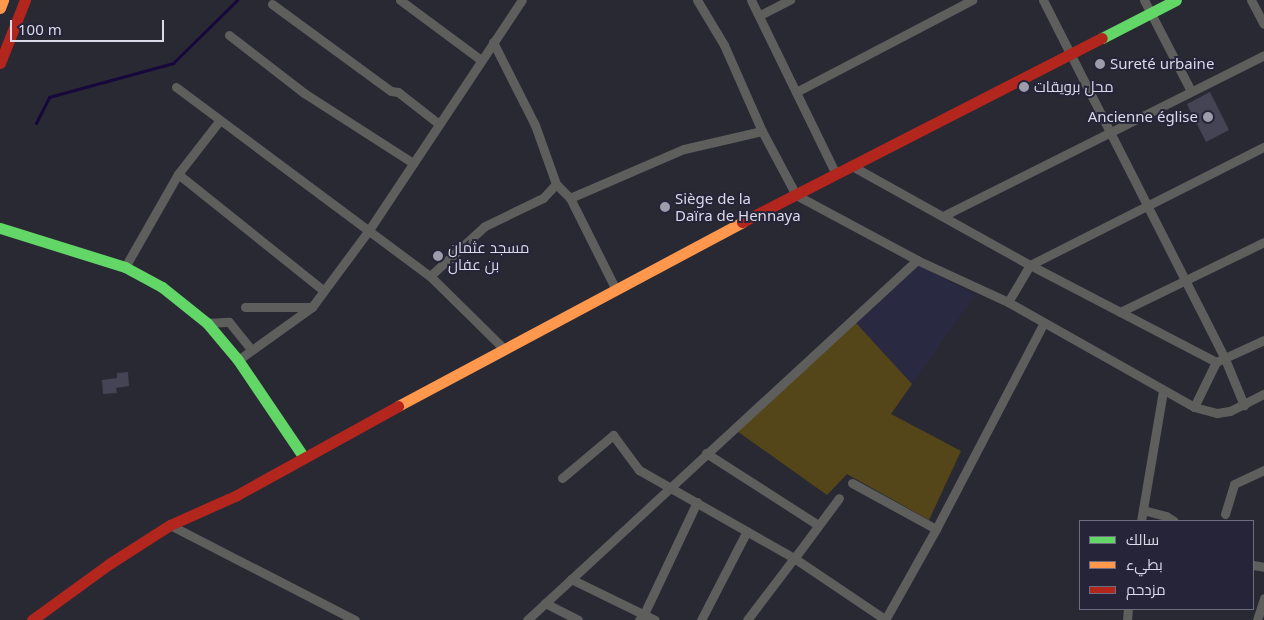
<!DOCTYPE html>
<html>
<head>
<meta charset="utf-8">
<style>
	body { margin:0 }
	#map { position:relative; width:1264px; height:620px; overflow:hidden; background:#292934; font-family:"Noto Sans",Cairo,sans-serif }
	div>[style] { position:absolute }
	[style*='--x'] { left:calc(var(--x)*1px); top:calc(var(--y)*1px); width:calc(var(--w)*1px); rotate:calc(var(--a)*1deg) }
	.built>* { inset:0; background:#2a2942 }
	.green>* { inset:0; background:#544619 }
	.stream>* { height:3px; margin:-1.5px; padding:0 1.5px; transform-origin:1.5px; border-radius:1.5px; background:#16083b }
	.building>* { inset:0; background:#454454 }
	.street>* { height:9px; margin:-4.5px; padding:0 4.5px; transform-origin:4.5px; border-radius:4.5px; background:#5e5e5c }
	.fast>* { height:11px; margin:-5.5px; padding:0 5.5px; transform-origin:5.5px; border-radius:5.5px; background:#63d668 }
	.slow>* { height:11px; margin:-5.5px; padding:0 5.5px; transform-origin:5.5px; border-radius:5.5px; background:#ff974d }
	.jam>* { height:11px; margin:-5.5px; padding:0 5.5px; transform-origin:5.5px; border-radius:5.5px; background:#b3261e }
	.dots>* { width:14px; height:14px; translate:-50% -50%; box-sizing:border-box; border:2px solid #252439; border-radius:50% }
	span { translate:-50% -50%; white-space:nowrap; text-align:center; line-height:1.15; -webkit-text-stroke:4px #252439; paint-order:stroke }
	.poi-label { font-size:15px; color:#dadae9 }
	.left { translate:0 -50%; text-align:left }
	.right { translate:-100% -50%; text-align:right }
	.legend { position:absolute; left:1079px; top:520px; width:175px; height:90px; box-sizing:border-box; background:#252439; border:1px solid #6d6d7f; margin:0; padding:6px 9px; list-style:none; font-size:15px; color:#dadae9 }
	.legend li { display:flex; align-items:center; gap:10px; height:25px }
	.legend b { width:25px; border:1px solid #6d6d7f }
	.scale { position:absolute; left:10px; top:20px; width:154px; height:22px; box-sizing:border-box; border:2px solid #dadae9; border-top:0; padding-left:6px; font-size:15px; line-height:18px; white-space:nowrap; color:#dadae9; -webkit-text-stroke:4px #252439; paint-order:stroke }
</style>
</head>
<body>
<div id="map">
	<div class="built">
		<div style="clip-path:polygon(919px 265px,975px 295px,912px 384px,856px 323px)"></div>
	</div>
	<div class="green">
		<div style="clip-path:polygon(856px 323px,912px 384px,891px 414px,961px 451px,929px 520px,847px 474px,827px 495px,737px 431px)"></div>
	</div>
	<div class="stream">
		<div style="--x:36;--y:123;--w:29;--a:-63"></div>
		<div style="--x:49;--y:97;--w:129;--a:-15.3"></div>
		<div style="--x:173;--y:63;--w:90;--a:-44.5"></div>
	</div>
	<div class="building">
		<div style="clip-path:polygon(1210px 92px,1229px 130px,1206px 142px,1187px 104px)"></div>
		<div style="clip-path:polygon(128px 372px,129px 386px,116px 388px,117px 393px,103px 394px,102px 380px,117px 378px,117px 373px)"></div>
	</div>
	<div class="street">
		<div style="--x:400;--y:0;--w:101;--a:36.5"></div>
		<div style="--x:697;--y:0;--w:52;--a:59"></div>
		<div style="--x:724;--y:45;--w:94;--a:66.2"></div>
		<div style="--x:762;--y:131;--w:72;--a:62"></div>
		<div style="--x:796;--y:195;--w:137;--a:28.2"></div>
		<div style="--x:917;--y:260;--w:100;--a:24.8"></div>
		<div style="--x:1008;--y:302;--w:214;--a:29.4"></div>
		<div style="--x:1194;--y:407;--w:24;--a:15"></div>
		<div style="--x:1217;--y:413;--w:13;--a:-9"></div>
		<div style="--x:1230;--y:411;--w:38;--a:-27"></div>
		<div style="--x:751;--y:0;--w:194;--a:64"></div>
		<div style="--x:1043;--y:0;--w:402;--a:63.1"></div>
		<div style="--x:1225;--y:359;--w:50;--a:67.6"></div>
		<div style="--x:1144;--y:0;--w:102;--a:62.7"></div>
		<div style="--x:1251;--y:0;--w:27;--a:62"></div>
		<div style="--x:272;--y:4;--w:147;--a:36.2"></div>
		<div style="--x:391;--y:91;--w:7;--a:8"></div>
		<div style="--x:398;--y:92;--w:52;--a:38"></div>
		<div style="--x:760;--y:15;--w:34;--a:-27"></div>
		<div style="--x:229;--y:35;--w:95;--a:37.7"></div>
		<div style="--x:304;--y:93;--w:130;--a:32.7"></div>
		<div style="--x:493;--y:42;--w:93;--a:63.2"></div>
		<div style="--x:535;--y:125;--w:63;--a:70.4"></div>
		<div style="--x:556;--y:184;--w:20;--a:45"></div>
		<div style="--x:570;--y:198;--w:103;--a:63.4"></div>
		<div style="--x:176;--y:87;--w:317;--a:36.7"></div>
		<div style="--x:430;--y:276;--w:103;--a:44.6"></div>
		<div style="--x:796;--y:92;--w:199;--a:-27.6"></div>
		<div style="--x:852;--y:166;--w:204;--a:29.1"></div>
		<div style="--x:1030;--y:265;--w:210;--a:27.5"></div>
		<div style="--x:178;--y:174;--w:186;--a:38.7"></div>
		<div style="--x:570;--y:198;--w:124;--a:-23.3"></div>
		<div style="--x:684;--y:149;--w:80;--a:-13"></div>
		<div style="--x:943;--y:216;--w:359;--a:-26.6"></div>
		<div style="--x:125;--y:267;--w:107;--a:-60.3"></div>
		<div style="--x:178;--y:174;--w:68;--a:-52.1"></div>
		<div style="--x:430;--y:276;--w:74;--a:-42.3"></div>
		<div style="--x:485;--y:226;--w:64;--a:-25.8"></div>
		<div style="--x:543;--y:198;--w:19;--a:-47"></div>
		<div style="--x:1008;--y:302;--w:43;--a:-59.3"></div>
		<div style="--x:1030;--y:265;--w:262;--a:-26.8"></div>
		<div style="--x:245;--y:307;--w:67;--a:0"></div>
		<div style="--x:312;--y:307;--w:96;--a:-53.5"></div>
		<div style="--x:369;--y:230;--w:276;--a:-56.4"></div>
		<div style="--x:1120;--y:312;--w:160;--a:-25.9"></div>
		<div style="--x:207;--y:323;--w:22;--a:-3"></div>
		<div style="--x:229;--y:322;--w:36;--a:51"></div>
		<div style="--x:238;--y:360;--w:91;--a:-35.6"></div>
		<div style="--x:1194;--y:407;--w:50;--a:-63.9"></div>
		<div style="--x:1216;--y:362;--w:53;--a:-24.6"></div>
		<div style="--x:706;--y:453;--w:133;--a:32.7"></div>
		<div style="--x:562;--y:478;--w:67;--a:-40.1"></div>
		<div style="--x:613;--y:435;--w:44;--a:53.4"></div>
		<div style="--x:639;--y:470;--w:178;--a:29.6"></div>
		<div style="--x:794;--y:558;--w:111;--a:34"></div>
		<div style="--x:852;--y:483;--w:96;--a:28.7"></div>
		<div style="--x:1143;--y:510;--w:24;--a:15"></div>
		<div style="--x:1166;--y:516;--w:9;--a:32"></div>
		<div style="--x:1225;--y:514;--w:31;--a:-73"></div>
		<div style="--x:1234;--y:484;--w:33;--a:-25"></div>
		<div style="--x:1141;--y:521;--w:132;--a:-80.4"></div>
		<div style="--x:170;--y:525;--w:208;--a:27.2"></div>
		<div style="--x:793;--y:560;--w:77;--a:-53.4"></div>
		<div style="--x:1253;--y:565;--w:11;--a:10"></div>
		<div style="--x:571;--y:579;--w:93;--a:26"></div>
		<div style="--x:545;--y:603;--w:37;--a:27"></div>
		<div style="--x:527;--y:620;--w:531;--a:-42.71"></div>
		<div style="--x:639;--y:620;--w:8;--a:-50"></div>
		<div style="--x:644;--y:614;--w:124;--a:-64.7"></div>
		<div style="--x:701;--y:620;--w:100;--a:-62.7"></div>
		<div style="--x:747;--y:620;--w:78;--a:-52.8"></div>
		<div style="--x:885;--y:620;--w:104;--a:-60.7"></div>
		<div style="--x:936;--y:529;--w:231;--a:-62.4"></div>
		<div style="--x:1127;--y:620;--w:11;--a:-85"></div>
		<div style="--x:1257;--y:620;--w:23;--a:-72"></div>
	</div>
	<div class="fast">
		<div style="--x:1102;--y:38;--w:83;--a:-27.2"></div>
		<div style="--x:0;--y:228;--w:131;--a:17.3"></div>
		<div style="--x:125;--y:267;--w:42;--a:28.4"></div>
		<div style="--x:162;--y:287;--w:58;--a:38.7"></div>
		<div style="--x:207;--y:323;--w:48;--a:50"></div>
		<div style="--x:238;--y:360;--w:116;--a:55.9"></div>
	</div>
	<div class="slow">
		<div style="--x:0;--y:8;--w:9;--a:-69"></div>
		<div style="--x:398;--y:406;--w:390;--a:-28.1"></div>
	</div>
	<div class="jam">
		<div style="--x:0;--y:63;--w:68;--a:-68.4"></div>
		<div style="--x:742;--y:222;--w:404;--a:-27.1"></div>
		<div style="--x:32;--y:620;--w:95;--a:-36"></div>
		<div style="--x:109;--y:564;--w:72;--a:-32.6"></div>
		<div style="--x:170;--y:525;--w:73;--a:-24.1"></div>
		<div style="--x:237;--y:495;--w:184;--a:-28.9"></div>
	</div>
	<div class="dots">
		<div style="left:1100px;top:64px;background:#9c9caa"></div>
		<div style="left:1024px;top:87px;background:#9c9caa"></div>
		<div style="left:1208px;top:117px;background:#9c9caa"></div>
		<div style="left:665px;top:207px;background:#9c9caa"></div>
		<div style="left:438px;top:256px;background:#9c9caa"></div>
	</div>
	<div class="poi-label">
		<span class="left" style="left:1110px;top:64px">Sureté urbaine</span>
		<span class="left" style="left:1034px;top:87px">محل برويقات</span>
		<span class="right" style="left:1198px;top:117px">Ancienne église</span>
		<span class="left" style="left:675px;top:207px">Siège de la<br>Daïra de Hennaya</span>
		<span class="left" style="left:448px;top:256px">مسجد عثمان<br>بن عفان</span>
	</div>
	<ul class="legend">
	<li><b style="height:6px;background:#63d668"></b>سالك</li>
	<li><b style="height:6px;background:#ff974d"></b>بطيء</li>
	<li><b style="height:6px;background:#b3261e"></b>مزدحم</li>
	</ul>
	<div class="scale">100 m</div>
</div>
</body>
</html>
